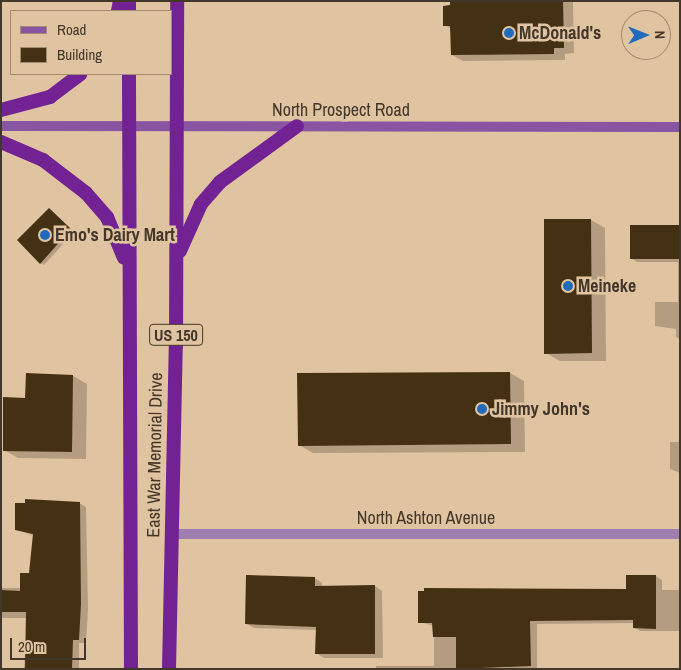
<!DOCTYPE html>
<html>
<head>
<meta charset="utf-8">
<style>
	body { margin:0 }
	#map { position:relative; width:681px; height:670px; overflow:hidden; background:#e0c4a1; font-family:"Archivo Narrow",sans-serif }
	div>[style] { position:absolute }
	[style*='--x'] { left:calc(var(--x)*1px); top:calc(var(--y)*1px); width:calc(var(--w)*1px); rotate:calc(var(--a)*1deg) }
	.shadow>* { inset:0; background:#0003 }
	.building>* { inset:0; background:#443013 }
	.minor>* { height:10px; margin:-5px; padding:0 5px; transform-origin:5px; border-radius:5px; background:#9e7db1 }
	.secondary>* { height:10px; margin:-5px; padding:0 5px; transform-origin:5px; border-radius:5px; background:#8955a2 }
	.trunk>* { height:14px; margin:-7px; padding:0 7px; transform-origin:7px; border-radius:7px; background:#722292 }
	.dots>* { width:14px; height:14px; translate:-50% -50%; box-sizing:border-box; border:2px solid #e0c4a1; border-radius:50% }
	span { translate:-50% -50%; white-space:nowrap; text-align:center; line-height:1.15; -webkit-text-stroke:5px #e0c4a1; paint-order:stroke }
	.shield-label span { padding:1px 4px; background:#e0c4a1; border:1px solid; border-radius:4px; -webkit-text-stroke-width:0 }
	.shield-label { font-size:16px; color:#423729; font-weight:700 }
	.poi-label { font-size:18px; color:#423729; font-weight:700 }
	.left { translate:0 -50%; text-align:left }
	.street-label { font-size:18px; color:#423729 }
	.frame { position:absolute; inset:0; border:2px solid #423729; pointer-events:none }
	.legend { position:absolute; left:10px; top:10px; width:162px; height:65px; box-sizing:border-box; background:#e0c4a1; border:1px solid #a18c71; margin:0; padding:6px 9px; list-style:none; font-size:15px; color:#423729 }
	.legend li { display:flex; align-items:center; gap:10px; height:25px }
	.legend b { width:25px; border:1px solid #a18c71 }
	.north { position:absolute; left:621px; top:10px; width:50px; height:50px; box-sizing:border-box; background:#e0c4a1; border:1px solid #a18c71; border-radius:50%; rotate:89deg; font-size:14px; font-weight:700; line-height:20px; text-align:center; color:#423729 }
	.north::after { content:''; display:block; margin:auto; width:18px; height:22px; background:#206bbb; clip-path:polygon(50% 0,100% 100%,50% 72%,0 100%) }
	.scale { position:absolute; left:10px; top:638px; width:76px; height:22px; box-sizing:border-box; border:2px solid #423729; border-top:0; padding-left:6px; font-size:15px; line-height:18px; white-space:nowrap; color:#423729; -webkit-text-stroke:4px #e0c4a1; paint-order:stroke }
</style>
</head>
<body>
<div id="map">
	<div class="shadow">
		<div style="clip-path:polygon(451px 1px,573px 1px,574px 53px,565px 54px,565px 60px,463px 61px,452px 55px,451px 29px,445px 25px)"></div>
		<div style="clip-path:polygon(49px 209px,74px 232px,44px 265px,40px 263px)"></div>
		<div style="clip-path:polygon(545px 220px,591px 220px,605px 228px,606px 361px,560px 361px,546px 353px)"></div>
		<div style="clip-path:polygon(680px 225px,680px 339px,676px 337px,676px 329px,655px 326px,655px 302px,678px 302px,678px 262px,637px 262px,631px 258px)"></div>
		<div style="clip-path:polygon(510px 373px,524px 381px,525px 452px,313px 453px,299px 445px)"></div>
		<div style="clip-path:polygon(73px 376px,87px 384px,86px 459px,18px 458px,4px 450px)"></div>
		<div style="clip-path:polygon(670px 442px,680px 442px,680px 473px,670px 469px)"></div>
		<div style="clip-path:polygon(79px 503px,86px 507px,88px 609px,86px 643px,79px 643px,79px 669px,24px 669px,27px 618px,1px 618px,1px 588px,21px 588px,30px 574px,34px 536px,16px 529px)"></div>
		<div style="clip-path:polygon(656px 576px,662px 580px,662px 590px,680px 590px,680px 631px,641px 631px,634px 628px,634px 623px,537px 624px,537px 669px,376px 669px,376px 666px,434px 666px,434px 626px,420px 622px,627px 590px)"></div>
		<div style="clip-path:polygon(315px 578px,322px 583px,322px 587px,375px 586px,382px 591px,383px 658px,324px 658px,316px 653px,317px 630px,254px 628px,247px 624px)"></div>
		<div style="clip-path:polygon(560px 668px,589px 668px,590px 669px,561px 669px)"></div>
	</div>
	<div class="building">
		<div style="clip-path:polygon(450px 1px,563px 1px,564px 48px,554px 48px,554px 54px,451px 55px,450px 26px,443px 26px,443px 6px,450px 5px)"></div>
		<div style="clip-path:polygon(49px 208px,71px 229px,40px 264px,17px 240px)"></div>
		<div style="clip-path:polygon(544px 219px,591px 219px,592px 353px,544px 354px)"></div>
		<div style="clip-path:polygon(630px 225px,680px 225px,680px 259px,630px 259px)"></div>
		<div style="clip-path:polygon(510px 372px,511px 444px,298px 446px,297px 373px)"></div>
		<div style="clip-path:polygon(26px 373px,73px 375px,72px 452px,3px 451px,3px 397px,25px 398px)"></div>
		<div style="clip-path:polygon(25px 499px,80px 502px,81px 604px,79px 640px,73px 640px,72px 669px,25px 669px,26px 612px,1px 612px,1px 590px,20px 591px,20px 573px,29px 573px,33px 534px,15px 530px,15px 503px,25px 503px)"></div>
		<div style="clip-path:polygon(246px 575px,315px 577px,315px 586px,375px 585px,375px 654px,315px 654px,316px 627px,245px 624px)"></div>
		<div style="clip-path:polygon(626px 575px,656px 575px,656px 629px,633px 628px,633px 620px,530px 621px,531px 666px,456px 669px,456px 637px,433px 637px,432px 623px,418px 623px,418px 591px,424px 591px,424px 588px,626px 589px)"></div>
	</div>
	<div class="minor">
		<div style="--x:172;--y:534;--w:508;--a:0"></div>
	</div>
	<div class="secondary">
		<div style="--x:1;--y:126;--w:679;--a:0.08"></div>
	</div>
	<div class="trunk">
		<div style="--x:118;--y:11;--w:10;--a:-79"></div>
		<div style="--x:129;--y:11;--w:10;--a:-90"></div>
		<div style="--x:129;--y:74;--w:595;--a:89.81"></div>
		<div style="--x:1;--y:110;--w:51;--a:-14.9"></div>
		<div style="--x:50;--y:97;--w:38;--a:-37"></div>
		<div style="--x:1;--y:142;--w:46;--a:23.2"></div>
		<div style="--x:43;--y:160;--w:54;--a:37.5"></div>
		<div style="--x:86;--y:193;--w:32;--a:49"></div>
		<div style="--x:107;--y:217;--w:44;--a:67.5"></div>
		<div style="--x:180;--y:251;--w:51;--a:-65.9"></div>
		<div style="--x:201;--y:204;--w:29;--a:-49"></div>
		<div style="--x:220;--y:182;--w:95;--a:-36"></div>
		<div style="--x:169;--y:669;--w:323;--a:-88.8"></div>
		<div style="--x:176;--y:346;--w:345;--a:-89.8"></div>
	</div>
	<div class="dots">
		<div style="left:509px;top:33px;background:#206bbb"></div>
		<div style="left:45px;top:235px;background:#206bbb"></div>
		<div style="left:568px;top:286px;background:#206bbb"></div>
		<div style="left:482px;top:409px;background:#206bbb"></div>
	</div>
	<div class="shield-label">
		<span style="left:176px;top:335px">US 150</span>
	</div>
	<div class="poi-label">
		<span class="left" style="left:519px;top:33px">McDonald's</span>
		<span class="left" style="left:55px;top:235px">Emo's Dairy Mart</span>
		<span class="left" style="left:578px;top:286px">Meineke</span>
		<span class="left" style="left:492px;top:409px">Jimmy John's</span>
	</div>
	<div class="street-label">
		<span style="left:341px;top:110px">North Prospect Road</span>
		<span style="left:155px;top:455px;rotate:-89deg">East War Memorial Drive</span>
		<span style="left:426px;top:518px">North Ashton Avenue</span>
	</div>
	<div class="frame"></div>
	<ul class="legend">
	<li><b style="height:6px;background:#8955a2"></b>Road</li>
	<li><b style="height:14px;background:#443013"></b>Building</li>
	</ul>
	<div class="north">N</div>
	<div class="scale">20 m</div>
</div>
</body>
</html>
